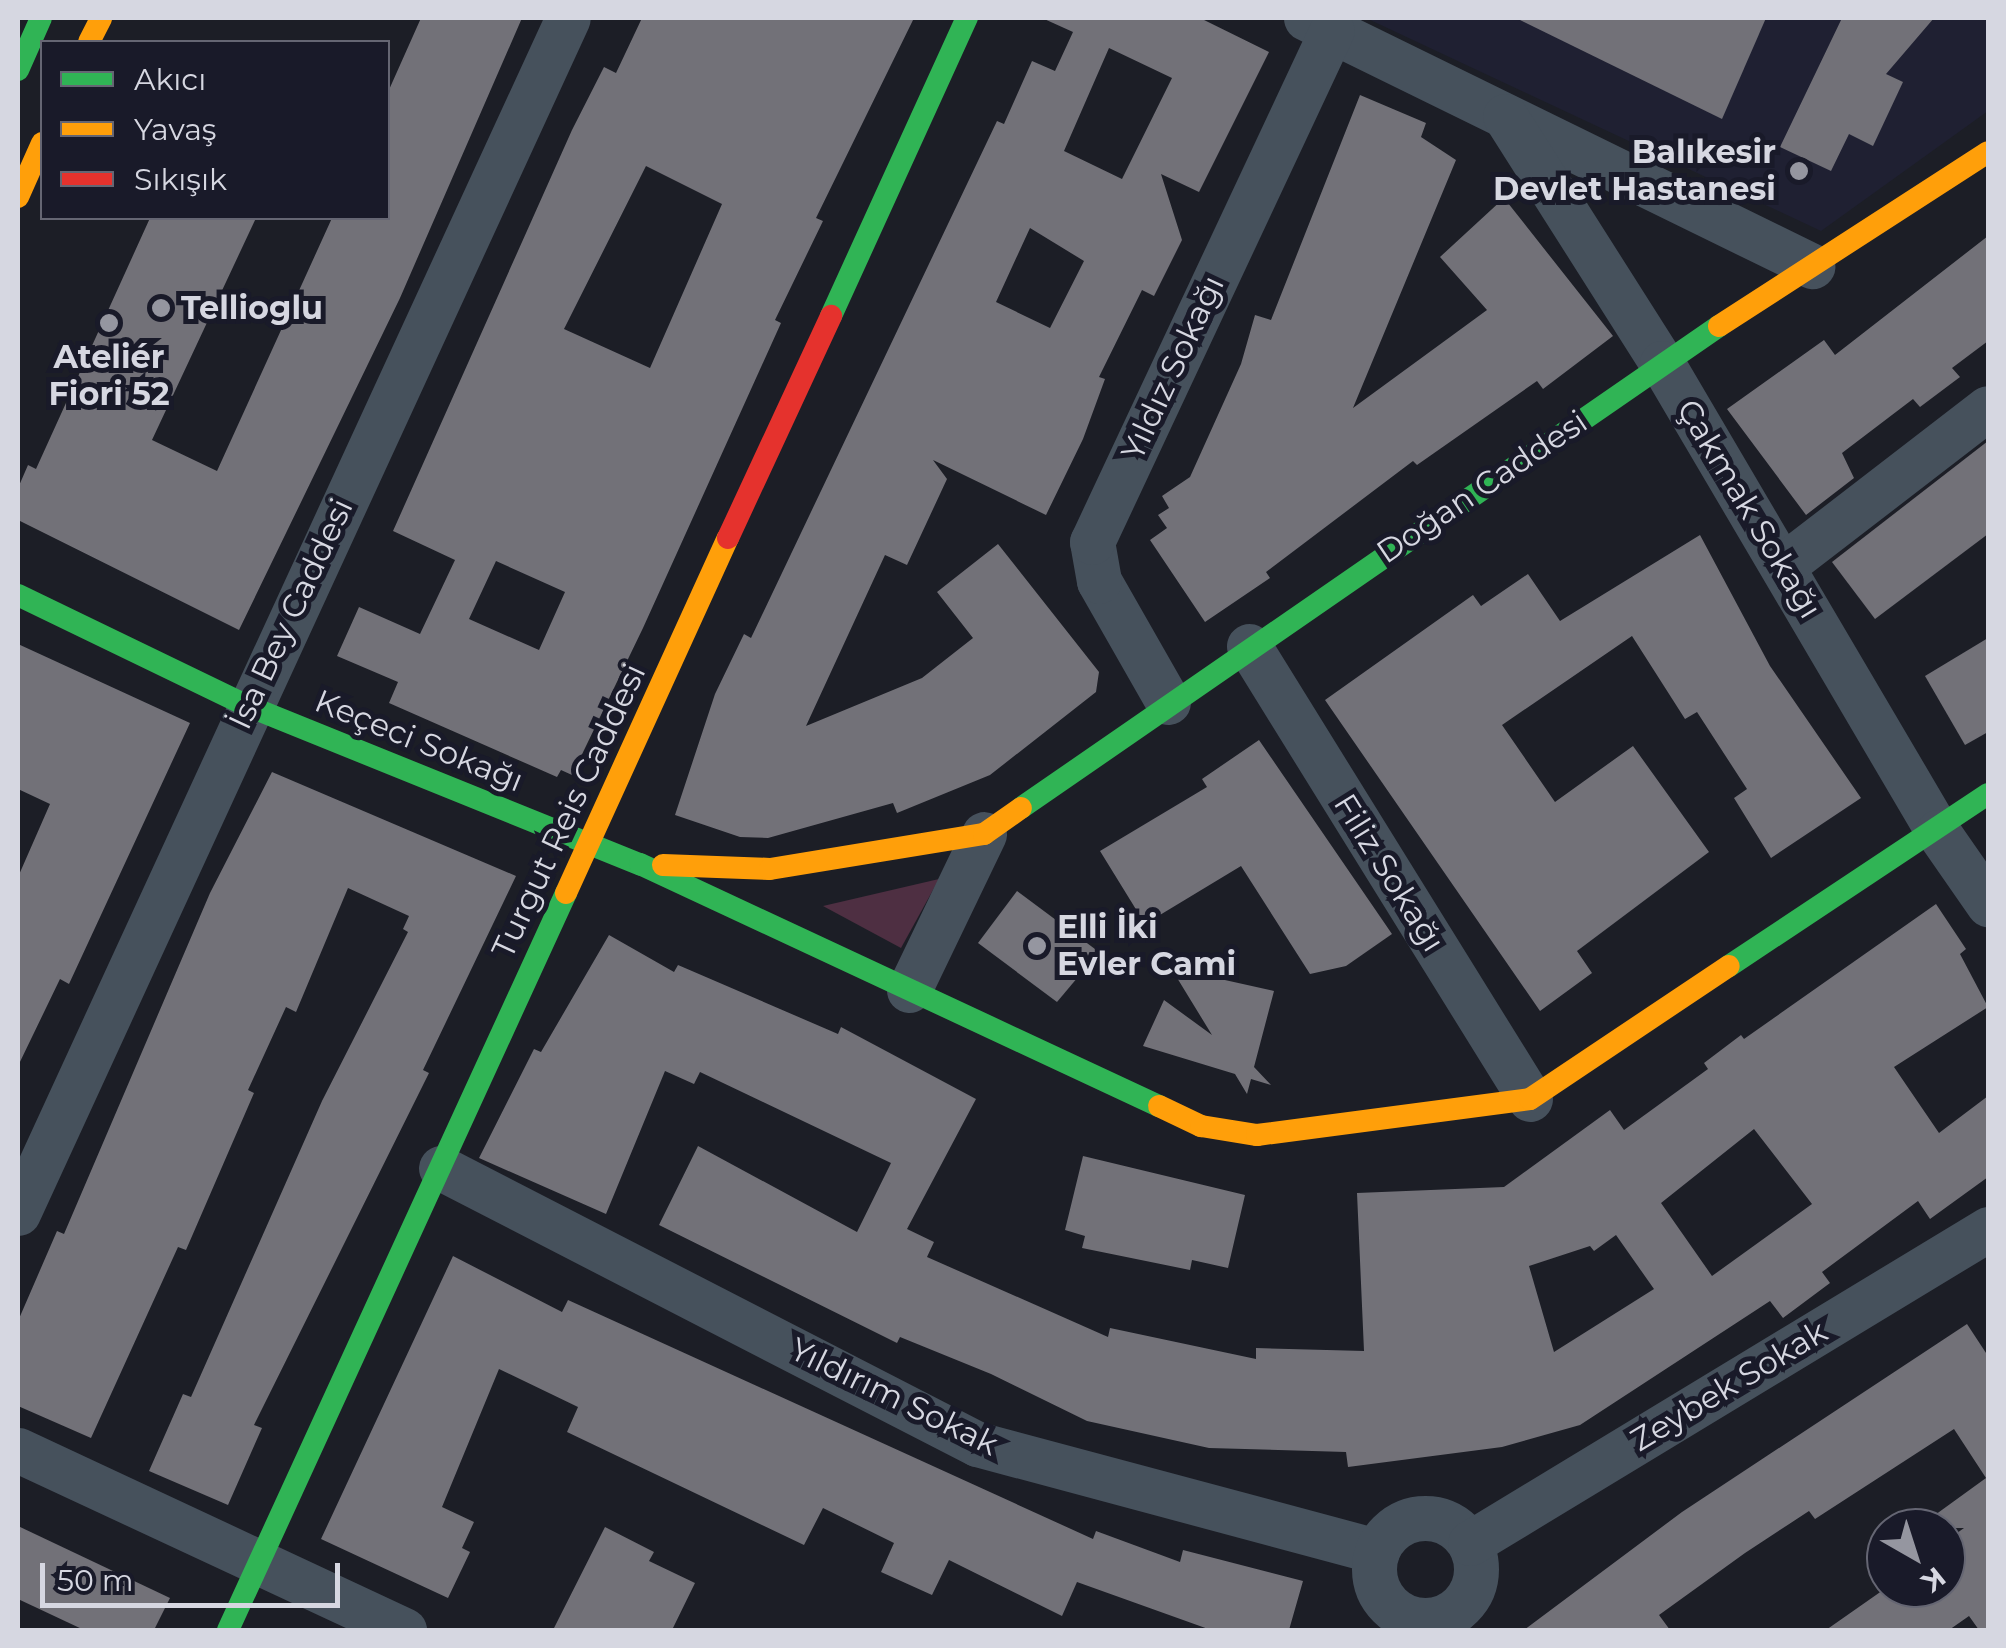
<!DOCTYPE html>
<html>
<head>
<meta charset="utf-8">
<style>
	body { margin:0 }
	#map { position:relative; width:2006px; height:1648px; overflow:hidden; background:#1c1e26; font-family:Montserrat,sans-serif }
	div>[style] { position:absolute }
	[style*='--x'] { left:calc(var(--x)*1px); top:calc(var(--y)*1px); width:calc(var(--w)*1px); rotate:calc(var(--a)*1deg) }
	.built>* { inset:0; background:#1f2032 }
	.green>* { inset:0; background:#4e2f42 }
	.building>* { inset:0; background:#727178 }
	.street>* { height:45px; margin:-22.5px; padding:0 22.5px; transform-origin:22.5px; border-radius:22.5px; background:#46515c }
	.street>.ring { margin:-22.5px; padding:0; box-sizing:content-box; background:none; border:45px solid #46515c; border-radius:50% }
	.fast>* { height:22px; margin:-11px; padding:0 11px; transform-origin:11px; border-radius:11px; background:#30b455 }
	.slow>* { height:22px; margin:-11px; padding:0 11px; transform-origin:11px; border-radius:11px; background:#ff9f0a }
	.jam>* { height:22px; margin:-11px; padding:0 11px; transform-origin:11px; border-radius:11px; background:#e5322d }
	.dots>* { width:28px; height:28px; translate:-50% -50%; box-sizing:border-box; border:5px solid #191a29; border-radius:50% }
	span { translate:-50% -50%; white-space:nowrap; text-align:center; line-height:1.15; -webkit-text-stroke:10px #191a29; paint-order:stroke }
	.poi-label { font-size:32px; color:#d6d7e1; font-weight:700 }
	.right { translate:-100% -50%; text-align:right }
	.left { translate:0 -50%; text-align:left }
	.street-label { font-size:32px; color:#d6d7e1 }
	.frame { position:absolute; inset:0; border:20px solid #d6d7e1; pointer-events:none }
	.legend { position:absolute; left:40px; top:40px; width:350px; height:180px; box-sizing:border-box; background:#191a29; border:2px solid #656673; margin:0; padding:12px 18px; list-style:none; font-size:30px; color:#d6d7e1 }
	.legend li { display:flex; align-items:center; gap:20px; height:50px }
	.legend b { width:50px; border:2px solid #656673 }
	.north { position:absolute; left:1866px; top:1508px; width:100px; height:100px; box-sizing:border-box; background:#191a29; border:2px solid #656673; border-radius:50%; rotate:141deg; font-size:28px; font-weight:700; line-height:40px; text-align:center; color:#d6d7e1 }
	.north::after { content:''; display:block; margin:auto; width:35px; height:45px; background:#9596a0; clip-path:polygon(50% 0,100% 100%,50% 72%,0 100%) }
	.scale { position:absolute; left:40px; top:1563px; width:300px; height:45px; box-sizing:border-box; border:5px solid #d6d7e1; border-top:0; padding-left:12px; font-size:30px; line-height:35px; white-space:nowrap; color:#d6d7e1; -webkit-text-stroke:8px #191a29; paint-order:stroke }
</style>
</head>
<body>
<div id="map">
	<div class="built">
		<div style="clip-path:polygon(1366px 18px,1988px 18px,1988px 111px,1821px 231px)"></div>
	</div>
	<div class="green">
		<div style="clip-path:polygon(939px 879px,901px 948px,823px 906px)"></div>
	</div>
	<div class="building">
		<div style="clip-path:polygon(421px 18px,522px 18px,400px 298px,239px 630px,18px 520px,18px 488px,28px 465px,36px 469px,150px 218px,256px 218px,152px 440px,217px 471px,332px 218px,388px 218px,388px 92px)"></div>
		<div style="clip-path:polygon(evenodd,642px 18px,914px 18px,816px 218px,823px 221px,775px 320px,781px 323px,643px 628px,572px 775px,561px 770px,557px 777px,389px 703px,398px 682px,337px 656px,359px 607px,420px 634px,455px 560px,393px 531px,572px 130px,604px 67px,616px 73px,642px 18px,646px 166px,722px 204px,650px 368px,564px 329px,646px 166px,642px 18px,496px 561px,565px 592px,539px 650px,469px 619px,496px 561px)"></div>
		<div style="clip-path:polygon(evenodd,1042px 18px,1200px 18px,1269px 52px,1199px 192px,1161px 174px,1182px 240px,1154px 296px,1142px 290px,1099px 377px,1105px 379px,1083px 439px,1046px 515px,933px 460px,947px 479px,907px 565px,885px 555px,806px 726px,922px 678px,973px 638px,937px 592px,998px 544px,1099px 672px,1096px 692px,990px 775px,897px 813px,893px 803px,768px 838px,740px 837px,675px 815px,715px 694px,744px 634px,751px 638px,997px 121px,1004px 124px,1032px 61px,1055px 71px,1073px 32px,1042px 18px,1109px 48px,1172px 78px,1122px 179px,1064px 151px,1109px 48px,1042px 18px,1030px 228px,1084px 261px,1050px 328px,996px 302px,1030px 228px)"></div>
		<div style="clip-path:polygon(1516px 18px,1766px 18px,1722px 119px)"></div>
		<div style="clip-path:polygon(1842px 18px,1934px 18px,1886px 74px,1903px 82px,1873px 146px,1849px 134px,1831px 171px,1780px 147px)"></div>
		<div style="clip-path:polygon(1360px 95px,1426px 123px,1421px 137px,1456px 160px,1353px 408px,1487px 310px,1440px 257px,1504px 198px,1613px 336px,1543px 389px,1537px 381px,1417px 465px,1413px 461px,1266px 572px,1270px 578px,1205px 622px,1150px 540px,1167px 528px,1158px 515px,1169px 508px,1162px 496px,1190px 477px,1241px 364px,1255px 315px,1271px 320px)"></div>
		<div style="clip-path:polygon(1988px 236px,1988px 341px,1952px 368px,1960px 377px,1920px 407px,1913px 399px,1842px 453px,1854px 478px,1806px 515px,1727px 409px,1824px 340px,1835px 355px)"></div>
		<div style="clip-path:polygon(1988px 441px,1988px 534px,1875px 619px,1832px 562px)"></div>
		<div style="clip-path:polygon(1700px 535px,1770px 666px,1861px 798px,1771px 858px,1734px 798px,1747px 789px,1697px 712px,1685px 719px,1632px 636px,1502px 725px,1555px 802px,1633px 746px,1709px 852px,1577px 951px,1592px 973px,1540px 1011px,1325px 700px,1473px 595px,1481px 606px,1528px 574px,1560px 621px)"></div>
		<div style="clip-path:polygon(1988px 638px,1988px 732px,1965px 745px,1925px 676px)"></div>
		<div style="clip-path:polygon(18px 644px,190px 723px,69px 984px,60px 979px,18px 1066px,18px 877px,50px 804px,18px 789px)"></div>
		<div style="clip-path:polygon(1259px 740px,1392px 934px,1346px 966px,1310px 974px,1241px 866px,1145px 924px,1100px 851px,1207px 787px,1202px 779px)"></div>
		<div style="clip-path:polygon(272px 772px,516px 876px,423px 1070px,429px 1073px,254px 1425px,262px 1428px,228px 1505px,149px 1471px,183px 1394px,191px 1397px,322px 1101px,408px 932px,403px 929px,409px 916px,348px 888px,296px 1012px,286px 1007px,248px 1090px,254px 1093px,186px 1250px,178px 1247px,91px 1438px,18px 1406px,18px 1321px,57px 1231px,64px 1234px,210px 893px)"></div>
		<div style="clip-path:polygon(1017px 891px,1099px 952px,1057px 1002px,978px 943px)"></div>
		<div style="clip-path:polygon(evenodd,1936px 904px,1966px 949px,1960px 954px,1988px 1007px,1894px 1067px,1939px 1133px,1988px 1096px,1988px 1177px,1930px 1219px,1918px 1201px,1822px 1272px,1830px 1283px,1783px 1318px,1770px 1301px,1580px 1425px,1502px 1447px,1348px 1467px,1346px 1452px,1209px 1448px,1087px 1421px,991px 1374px,900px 1337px,897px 1343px,659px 1225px,698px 1146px,857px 1232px,891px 1163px,700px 1072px,694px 1084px,665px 1071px,606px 1214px,479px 1158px,534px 1049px,541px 1052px,609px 935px,674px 972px,678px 965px,838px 1034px,841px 1027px,976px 1099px,907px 1229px,934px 1242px,927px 1257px,1108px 1337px,1110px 1328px,1256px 1359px,1256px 1348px,1364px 1351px,1357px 1193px,1504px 1187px,1610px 1110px,1624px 1130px,1708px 1069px,1704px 1063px,1741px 1035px,1744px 1039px,1936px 904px,1754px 1129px,1812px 1204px,1712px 1276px,1661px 1203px,1754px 1129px,1936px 904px,1616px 1235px,1654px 1289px,1554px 1352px,1529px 1266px,1590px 1246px,1594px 1251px,1616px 1235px)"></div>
		<div style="clip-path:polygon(1171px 968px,1274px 991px,1254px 1067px,1271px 1085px,1251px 1079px,1247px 1094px,1235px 1074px,1143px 1046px,1164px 1000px,1212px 1035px)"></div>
		<div style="clip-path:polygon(1083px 1156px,1245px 1195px,1228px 1268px,1192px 1260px,1190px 1270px,1082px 1248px,1085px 1236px,1065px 1230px)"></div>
		<div style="clip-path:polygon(453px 1256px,562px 1312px,568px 1300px,1093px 1539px,1096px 1531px,1180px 1562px,1183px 1550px,1303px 1581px,1289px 1630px,1211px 1630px,1077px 1582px,1062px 1616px,949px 1560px,932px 1595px,881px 1572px,894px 1543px,823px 1508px,804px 1545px,567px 1432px,578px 1407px,499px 1369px,442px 1507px,474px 1522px,462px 1548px,470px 1552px,448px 1598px,321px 1539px)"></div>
		<div style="clip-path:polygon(1967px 1324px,1988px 1356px,1988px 1630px,1979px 1630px,1969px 1616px,1949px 1630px,1826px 1630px,1886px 1588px,1946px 1588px,1946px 1541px,1964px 1528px,1917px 1528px,1986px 1478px,1954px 1429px,1815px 1519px,1809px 1511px,1745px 1553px,1659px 1615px,1670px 1630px,1524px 1630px,1682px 1512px)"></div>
		<div style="clip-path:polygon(18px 1526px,170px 1598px,154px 1630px,84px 1630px,18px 1599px)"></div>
		<div style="clip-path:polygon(605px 1527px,654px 1552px,649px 1561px,695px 1583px,672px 1630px,553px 1630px)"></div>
	</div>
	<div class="street">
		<div style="--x:1306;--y:18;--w:564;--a:26.11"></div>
		<div style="--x:1505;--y:116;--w:293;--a:57.6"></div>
		<div style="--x:1662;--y:363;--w:544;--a:59.52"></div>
		<div style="--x:1938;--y:832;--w:88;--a:55.2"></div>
		<div style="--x:1784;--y:565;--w:257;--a:-37.6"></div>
		<div style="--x:1249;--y:646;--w:533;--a:58.19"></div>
		<div style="--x:1168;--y:702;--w:139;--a:-119.7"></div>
		<div style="--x:1099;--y:581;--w:40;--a:-100"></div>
		<div style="--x:1092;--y:542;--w:565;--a:-64.89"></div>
		<div style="--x:909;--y:990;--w:173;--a:-64.3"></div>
		<div style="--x:441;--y:1168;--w:603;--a:27.25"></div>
		<div style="--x:977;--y:1444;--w:414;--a:15"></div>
		<div style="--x:18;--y:1213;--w:1315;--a:-65.29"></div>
		<div style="--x:18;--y:1450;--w:426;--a:25"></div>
		<div class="ring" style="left:1374px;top:1518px;width:57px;height:57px"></div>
		<div style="--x:1470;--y:1543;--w:606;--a:-31.22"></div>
	</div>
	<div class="fast">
		<div style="--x:18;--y:70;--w:57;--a:-66.1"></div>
		<div style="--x:831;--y:316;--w:328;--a:-65.5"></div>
		<div style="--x:18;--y:595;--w:255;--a:25.8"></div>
		<div style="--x:248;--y:706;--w:423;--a:22"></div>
		<div style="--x:640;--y:864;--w:573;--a:25"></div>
		<div style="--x:1021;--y:808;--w:848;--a:-34.63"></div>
		<div style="--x:1729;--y:966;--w:311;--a:-33.6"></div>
		<div style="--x:228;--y:1630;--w:811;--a:-65.36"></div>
	</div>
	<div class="slow">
		<div style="--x:89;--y:42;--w:27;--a:-63"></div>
		<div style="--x:18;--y:197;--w:59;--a:-66"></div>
		<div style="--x:1719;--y:326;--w:320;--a:-32.9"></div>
		<div style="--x:663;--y:865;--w:107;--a:2.1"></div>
		<div style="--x:770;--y:869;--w:217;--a:-9.3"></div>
		<div style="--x:984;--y:834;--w:45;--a:-35.1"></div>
		<div style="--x:566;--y:893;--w:390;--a:-65.5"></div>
		<div style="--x:1159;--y:1106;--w:47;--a:25.5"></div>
		<div style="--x:1201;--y:1126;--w:57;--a:9.1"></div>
		<div style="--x:1257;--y:1135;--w:275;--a:-7.5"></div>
		<div style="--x:1530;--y:1099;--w:239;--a:-33.8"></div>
	</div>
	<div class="jam">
		<div style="--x:728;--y:538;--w:245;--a:-65.1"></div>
	</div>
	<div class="dots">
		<div style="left:1799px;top:171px;background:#9596a0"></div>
		<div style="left:161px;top:308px;background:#9596a0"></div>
		<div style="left:109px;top:323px;background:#9596a0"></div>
		<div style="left:1037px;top:946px;background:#9596a0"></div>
	</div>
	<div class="poi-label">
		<span class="right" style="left:1776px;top:171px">Balıkesir<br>Devlet Hastanesi</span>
		<span class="left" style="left:181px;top:308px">Tellioglu</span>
		<span style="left:109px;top:376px">Ateliér<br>Fiori 52</span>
		<span class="left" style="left:1057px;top:946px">Elli İki<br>Evler Cami</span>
	</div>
	<div class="street-label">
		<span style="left:1173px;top:368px;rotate:-65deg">Yıldız Sokağı</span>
		<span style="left:1482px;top:487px;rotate:-34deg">Doğan Caddesi</span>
		<span style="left:1749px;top:509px;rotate:59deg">Çakmak Sokağı</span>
		<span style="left:291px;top:614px;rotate:-65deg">İsa Bey Caddesi</span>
		<span style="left:419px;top:741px;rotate:22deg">Keçeci Sokağı</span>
		<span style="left:569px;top:811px;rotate:-65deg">Turgut Reis Caddesi</span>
		<span style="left:1389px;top:873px;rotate:58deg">Filiz Sokağı</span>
		<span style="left:1729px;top:1386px;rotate:-31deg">Zeybek Sokak</span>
		<span style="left:894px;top:1397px;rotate:26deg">Yıldırım Sokak</span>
	</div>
	<div class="frame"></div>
	<ul class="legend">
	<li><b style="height:12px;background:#30b455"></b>Akıcı</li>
	<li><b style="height:12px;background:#ff9f0a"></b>Yavaş</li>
	<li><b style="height:12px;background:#e5322d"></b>Sıkışık</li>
	</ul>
	<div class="north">K</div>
	<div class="scale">50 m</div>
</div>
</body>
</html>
